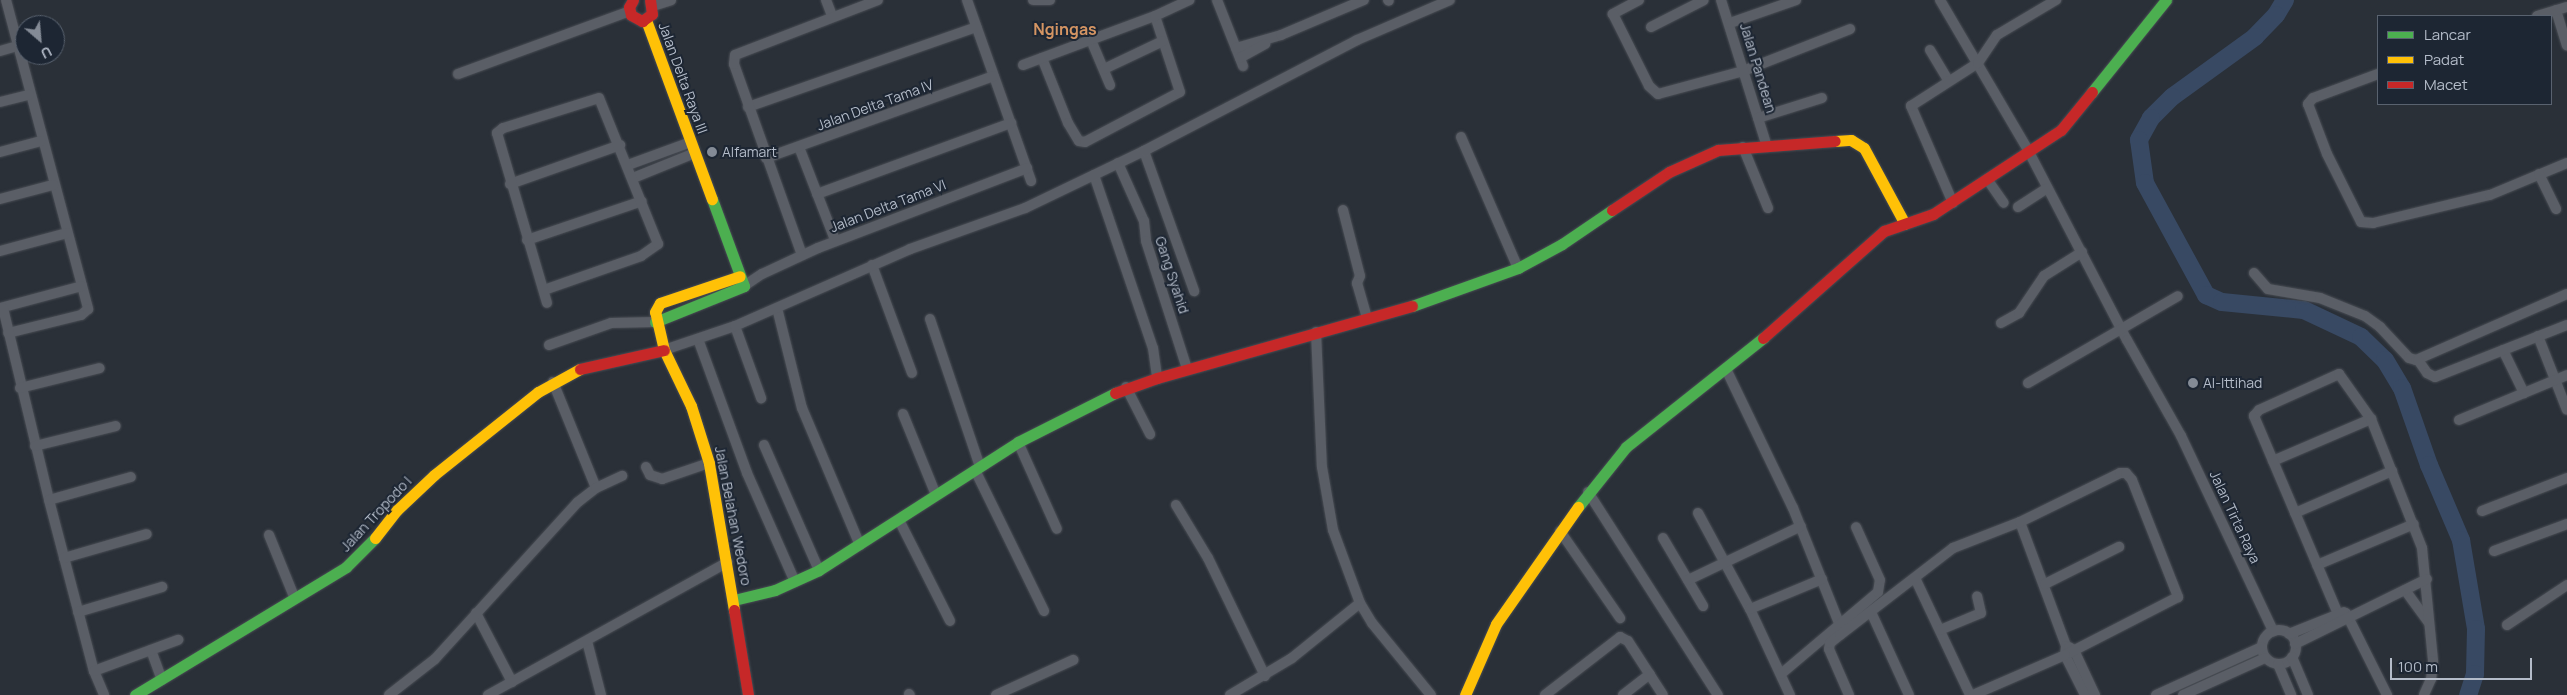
<!DOCTYPE html>
<html>
<head>
<meta charset="utf-8">
<style>
	body { margin:0 }
	#map { position:relative; width:2567px; height:695px; overflow:hidden; background:#2a3038; font-family:Manrope,sans-serif }
	div>[style] { position:absolute }
	[style*='--x'] { left:calc(var(--x)*1px); top:calc(var(--y)*1px); width:calc(var(--w)*1px); rotate:calc(var(--a)*1deg) }
	.river>* { height:18px; margin:-9px; padding:0 9px; transform-origin:9px; border-radius:9px; background:#384963 }
	.roads { filter:drop-shadow(0 0 1px #484c53) drop-shadow(0 0 1px #484c53) }
	.street>* { height:10px; margin:-5px; padding:0 5px; transform-origin:5px; border-radius:5px; background:#5a5e66 }
	.street>.ring { margin:-5px; padding:0; box-sizing:content-box; background:none; border:10px solid #5a5e66; border-radius:50% }
	.fast>* { height:11px; margin:-5.5px; padding:0 5.5px; transform-origin:5.5px; border-radius:5.5px; background:#4caf50 }
	.slow>* { height:11px; margin:-5.5px; padding:0 5.5px; transform-origin:5.5px; border-radius:5.5px; background:#ffc107 }
	.jam>* { height:11px; margin:-5.5px; padding:0 5.5px; transform-origin:5.5px; border-radius:5.5px; background:#c62828 }
	.dots>* { width:14px; height:14px; translate:-50% -50%; box-sizing:border-box; border:2px solid #1d2633; border-radius:50% }
	span { translate:-50% -50%; white-space:nowrap; text-align:center; line-height:1.15; -webkit-text-stroke:4px #1d2633; paint-order:stroke }
	.street-label { font-size:14px; color:#b4bcc9 }
	.poi-label { font-size:14px; color:#b4bcc9 }
	.left { translate:0 -50%; text-align:left }
	.quarter-label { font-size:16px; color:#d59563; font-weight:700 }
	.legend { position:absolute; left:2377px; top:15px; width:175px; height:90px; box-sizing:border-box; background:#1d2633; border:1px solid #59626f; margin:0; padding:6px 9px; list-style:none; font-size:15px; color:#b4bcc9 }
	.legend li { display:flex; align-items:center; gap:10px; height:25px }
	.legend b { width:25px; border:1px solid #59626f }
	.north { position:absolute; left:15px; top:15px; width:50px; height:50px; box-sizing:border-box; background:#1d2633; border:1px solid #59626f; border-radius:50%; rotate:153deg; font-size:14px; font-weight:700; line-height:20px; text-align:center; color:#b4bcc9 }
	.north::after { content:''; display:block; margin:auto; width:18px; height:22px; background:#848b96; clip-path:polygon(50% 0,100% 100%,50% 72%,0 100%) }
	.scale { position:absolute; left:2390px; top:658px; width:142px; height:22px; box-sizing:border-box; border:2px solid #b4bcc9; border-top:0; padding-left:6px; font-size:15px; line-height:18px; white-space:nowrap; color:#b4bcc9; -webkit-text-stroke:4px #1d2633; paint-order:stroke }
</style>
</head>
<body>
<div id="map">
	<div class="river">
		<div style="--x:2285;--y:0;--w:17;--a:121"></div>
		<div style="--x:2276;--y:15;--w:30;--a:134"></div>
		<div style="--x:2255;--y:37;--w:102;--a:144.1"></div>
		<div style="--x:2172;--y:97;--w:30;--a:135"></div>
		<div style="--x:2151;--y:118;--w:25;--a:119"></div>
		<div style="--x:2139;--y:140;--w:43;--a:82.1"></div>
		<div style="--x:2145;--y:183;--w:128;--a:61.4"></div>
		<div style="--x:2206;--y:295;--w:17;--a:24"></div>
		<div style="--x:2222;--y:302;--w:82;--a:5.6"></div>
		<div style="--x:2304;--y:310;--w:63;--a:25.3"></div>
		<div style="--x:2361;--y:337;--w:33;--a:44"></div>
		<div style="--x:2385;--y:360;--w:33;--a:59"></div>
		<div style="--x:2402;--y:388;--w:82;--a:70.7"></div>
		<div style="--x:2429;--y:465;--w:82;--a:66.9"></div>
		<div style="--x:2461;--y:540;--w:90;--a:80.4"></div>
		<div style="--x:2476;--y:629;--w:45;--a:91.3"></div>
		<div style="--x:2475;--y:674;--w:22;--a:108"></div>
	</div>
	<div class="roads">
		<div class="street">
			<div style="--x:6;--y:0;--w:320;--a:75.1"></div>
			<div style="--x:88;--y:309;--w:9;--a:139"></div>
			<div style="--x:81;--y:315;--w:75;--a:166.1"></div>
			<div style="--x:826;--y:0;--w:17;--a:69"></div>
			<div style="--x:967;--y:0;--w:192;--a:70.5"></div>
			<div style="--x:1033;--y:0;--w:17;--a:0"></div>
			<div style="--x:1217;--y:0;--w:71;--a:68.5"></div>
			<div style="--x:1388;--y:0;--w:1;--a:45"></div>
			<div style="--x:1639;--y:0;--w:30;--a:152"></div>
			<div style="--x:1613;--y:14;--w:80;--a:63.4"></div>
			<div style="--x:1649;--y:86;--w:12;--a:42"></div>
			<div style="--x:1658;--y:94;--w:88;--a:-15.1"></div>
			<div style="--x:1743;--y:71;--w:115;--a:-21.4"></div>
			<div style="--x:1721;--y:0;--w:151;--a:72.6"></div>
			<div style="--x:1940;--y:0;--w:176;--a:59.6"></div>
			<div style="--x:2029;--y:152;--w:212;--a:62.5"></div>
			<div style="--x:2127;--y:340;--w:110;--a:60.6"></div>
			<div style="--x:2181;--y:436;--w:216;--a:64.7"></div>
			<div style="--x:653;--y:6;--w:19;--a:-18"></div>
			<div style="--x:2556;--y:10;--w:37;--a:73"></div>
			<div style="--x:2537;--y:16;--w:31;--a:-17"></div>
			<div style="--x:1730;--y:23;--w:70;--a:-19.2"></div>
			<div style="--x:1651;--y:27;--w:59;--a:-27"></div>
			<div style="--x:1091;--y:40;--w:49;--a:67.1"></div>
			<div style="--x:1236;--y:48;--w:47;--a:-16.1"></div>
			<div style="--x:1281;--y:35;--w:90;--a:-22.9"></div>
			<div style="--x:1930;--y:50;--w:35;--a:59"></div>
			<div style="--x:0;--y:51;--w:18;--a:-16"></div>
			<div style="--x:1042;--y:58;--w:70;--a:68.2"></div>
			<div style="--x:1068;--y:123;--w:21;--a:59"></div>
			<div style="--x:1079;--y:141;--w:6;--a:9"></div>
			<div style="--x:1085;--y:142;--w:107;--a:-27.8"></div>
			<div style="--x:1180;--y:92;--w:80;--a:-108.2"></div>
			<div style="--x:1240;--y:58;--w:29;--a:-29"></div>
			<div style="--x:1023;--y:65;--w:141;--a:-20.4"></div>
			<div style="--x:1155;--y:16;--w:38;--a:-25"></div>
			<div style="--x:1104;--y:69;--w:65;--a:-25.4"></div>
			<div style="--x:458;--y:74;--w:183;--a:-20.1"></div>
			<div style="--x:2378;--y:74;--w:69;--a:159.7"></div>
			<div style="--x:2313;--y:98;--w:8;--a:130"></div>
			<div style="--x:2308;--y:104;--w:53;--a:69.2"></div>
			<div style="--x:2327;--y:154;--w:76;--a:63.4"></div>
			<div style="--x:2361;--y:222;--w:12;--a:5"></div>
			<div style="--x:2373;--y:223;--w:120;--a:-13.5"></div>
			<div style="--x:2490;--y:195;--w:83;--a:-22.6"></div>
			<div style="--x:0;--y:102;--w:30;--a:-14"></div>
			<div style="--x:748;--y:107;--w:242;--a:-19.3"></div>
			<div style="--x:1758;--y:118;--w:67;--a:-17.4"></div>
			<div style="--x:1461;--y:137;--w:143;--a:66.5"></div>
			<div style="--x:799;--y:147;--w:100;--a:68.8"></div>
			<div style="--x:1743;--y:147;--w:66;--a:67.7"></div>
			<div style="--x:1144;--y:151;--w:149;--a:70.3"></div>
			<div style="--x:0;--y:152;--w:42;--a:-15"></div>
			<div style="--x:766;--y:158;--w:242;--a:-19.8"></div>
			<div style="--x:1118;--y:163;--w:64;--a:65.9"></div>
			<div style="--x:1144;--y:221;--w:20;--a:84"></div>
			<div style="--x:1146;--y:241;--w:134;--a:72.2"></div>
			<div style="--x:628;--y:165;--w:67;--a:-20.1"></div>
			<div style="--x:2539;--y:174;--w:39;--a:64"></div>
			<div style="--x:1094;--y:175;--w:183;--a:71.2"></div>
			<div style="--x:1153;--y:348;--w:30;--a:82"></div>
			<div style="--x:633;--y:178;--w:67;--a:-22"></div>
			<div style="--x:1987;--y:179;--w:29;--a:55"></div>
			<div style="--x:510;--y:184;--w:117;--a:-19.5"></div>
			<div style="--x:817;--y:194;--w:207;--a:-20.1"></div>
			<div style="--x:0;--y:199;--w:55;--a:-14.8"></div>
			<div style="--x:1953;--y:203;--w:106;--a:-113.4"></div>
			<div style="--x:1911;--y:106;--w:80;--a:-32.7"></div>
			<div style="--x:1978;--y:63;--w:34;--a:-56"></div>
			<div style="--x:1997;--y:35;--w:69;--a:-30.7"></div>
			<div style="--x:2018;--y:207;--w:35;--a:-33"></div>
			<div style="--x:1343;--y:210;--w:68;--a:75.6"></div>
			<div style="--x:1360;--y:276;--w:8;--a:113"></div>
			<div style="--x:1357;--y:283;--w:36;--a:74"></div>
			<div style="--x:527;--y:240;--w:121;--a:-18.7"></div>
			<div style="--x:0;--y:251;--w:69;--a:-15"></div>
			<div style="--x:802;--y:255;--w:203;--a:-109.6"></div>
			<div style="--x:734;--y:64;--w:9;--a:-84"></div>
			<div style="--x:735;--y:55;--w:153;--a:-21"></div>
			<div style="--x:872;--y:265;--w:115;--a:69.7"></div>
			<div style="--x:2254;--y:273;--w:21;--a:49"></div>
			<div style="--x:2268;--y:289;--w:53;--a:9.8"></div>
			<div style="--x:2320;--y:298;--w:48;--a:21.8"></div>
			<div style="--x:2365;--y:316;--w:19;--a:36"></div>
			<div style="--x:2380;--y:327;--w:42;--a:46.9"></div>
			<div style="--x:2409;--y:358;--w:7;--a:16"></div>
			<div style="--x:2416;--y:360;--w:165;--a:-23.6"></div>
			<div style="--x:744;--y:286;--w:22;--a:-34"></div>
			<div style="--x:762;--y:274;--w:62;--a:-24.9"></div>
			<div style="--x:818;--y:248;--w:224;--a:-20.9"></div>
			<div style="--x:544;--y:290;--w:103;--a:-19.3"></div>
			<div style="--x:641;--y:256;--w:21;--a:-35"></div>
			<div style="--x:658;--y:244;--w:157;--a:-112"></div>
			<div style="--x:599;--y:98;--w:101;--a:162.6"></div>
			<div style="--x:503;--y:128;--w:8;--a:140"></div>
			<div style="--x:497;--y:133;--w:177;--a:73.6"></div>
			<div style="--x:0;--y:308;--w:85;--a:-15"></div>
			<div style="--x:3;--y:308;--w:197;--a:76.5"></div>
			<div style="--x:49;--y:500;--w:177;--a:75.3"></div>
			<div style="--x:94;--y:671;--w:26;--a:67"></div>
			<div style="--x:777;--y:308;--w:103;--a:76"></div>
			<div style="--x:802;--y:408;--w:149;--a:67.1"></div>
			<div style="--x:930;--y:319;--w:156;--a:71.3"></div>
			<div style="--x:2001;--y:323;--w:21;--a:-29"></div>
			<div style="--x:2019;--y:313;--w:45;--a:-56"></div>
			<div style="--x:2044;--y:276;--w:45;--a:-32.3"></div>
			<div style="--x:735;--y:326;--w:77;--a:70.1"></div>
			<div style="--x:1316;--y:332;--w:135;--a:87.5"></div>
			<div style="--x:1322;--y:467;--w:64;--a:80.1"></div>
			<div style="--x:1333;--y:530;--w:78;--a:69.7"></div>
			<div style="--x:1360;--y:603;--w:23;--a:59"></div>
			<div style="--x:1372;--y:623;--w:93;--a:50.7"></div>
			<div style="--x:2538;--y:336;--w:79;--a:68.6"></div>
			<div style="--x:698;--y:339;--w:143;--a:69.9"></div>
			<div style="--x:747;--y:473;--w:119;--a:66.2"></div>
			<div style="--x:549;--y:345;--w:66;--a:-19.5"></div>
			<div style="--x:611;--y:323;--w:44;--a:-1.3"></div>
			<div style="--x:664;--y:350;--w:75;--a:-18.7"></div>
			<div style="--x:735;--y:326;--w:191;--a:-23.7"></div>
			<div style="--x:910;--y:249;--w:122;--a:-19.6"></div>
			<div style="--x:1025;--y:208;--w:132;--a:-25.6"></div>
			<div style="--x:1144;--y:151;--w:240;--a:-27.5"></div>
			<div style="--x:1357;--y:40;--w:101;--a:-23.3"></div>
			<div style="--x:2503;--y:350;--w:48;--a:64"></div>
			<div style="--x:2418;--y:360;--w:16;--a:55"></div>
			<div style="--x:2427;--y:373;--w:9;--a:27"></div>
			<div style="--x:2435;--y:377;--w:142;--a:-21.5"></div>
			<div style="--x:1726;--y:369;--w:154;--a:64.3"></div>
			<div style="--x:1793;--y:508;--w:124;--a:68.2"></div>
			<div style="--x:553;--y:382;--w:114;--a:67.9"></div>
			<div style="--x:2028;--y:383;--w:173;--a:-30.1"></div>
			<div style="--x:1126;--y:387;--w:53;--a:62.9"></div>
			<div style="--x:20;--y:388;--w:82;--a:-14"></div>
			<div style="--x:903;--y:414;--w:87;--a:67.8"></div>
			<div style="--x:2459;--y:420;--w:117;--a:-22.6"></div>
			<div style="--x:1018;--y:442;--w:95;--a:65.9"></div>
			<div style="--x:764;--y:445;--w:137;--a:66.3"></div>
			<div style="--x:35;--y:446;--w:83;--a:-13.9"></div>
			<div style="--x:2273;--y:461;--w:107;--a:-23.2"></div>
			<div style="--x:646;--y:467;--w:9;--a:63"></div>
			<div style="--x:650;--y:475;--w:13;--a:18"></div>
			<div style="--x:662;--y:479;--w:50;--a:-18.8"></div>
			<div style="--x:975;--y:470;--w:157;--a:63.9"></div>
			<div style="--x:1588;--y:492;--w:241;--a:57.4"></div>
			<div style="--x:49;--y:500;--w:85;--a:-15.7"></div>
			<div style="--x:1176;--y:505;--w:62;--a:58.9"></div>
			<div style="--x:1208;--y:558;--w:131;--a:64.2"></div>
			<div style="--x:2482;--y:511;--w:91;--a:-21.2"></div>
			<div style="--x:1698;--y:513;--w:109;--a:61.6"></div>
			<div style="--x:1750;--y:609;--w:95;--a:65.1"></div>
			<div style="--x:2295;--y:513;--w:106;--a:-23.4"></div>
			<div style="--x:899;--y:520;--w:113;--a:63.2"></div>
			<div style="--x:2020;--y:522;--w:132;--a:69.6"></div>
			<div style="--x:2066;--y:646;--w:9;--a:96"></div>
			<div style="--x:2065;--y:655;--w:45;--a:63.4"></div>
			<div style="--x:1560;--y:531;--w:106;--a:55.4"></div>
			<div style="--x:269;--y:535;--w:69;--a:67.9"></div>
			<div style="--x:1663;--y:538;--w:79;--a:59.5"></div>
			<div style="--x:2494;--y:551;--w:78;--a:-20.3"></div>
			<div style="--x:64;--y:558;--w:86;--a:-16.1"></div>
			<div style="--x:2317;--y:565;--w:105;--a:-22.9"></div>
			<div style="--x:1915;--y:578;--w:129;--a:64.8"></div>
			<div style="--x:1688;--y:580;--w:125;--a:-25.5"></div>
			<div style="--x:2045;--y:584;--w:83;--a:-26.6"></div>
			<div style="--x:2405;--y:590;--w:41;--a:54"></div>
			<div style="--x:1750;--y:609;--w:78;--a:-22.6"></div>
			<div style="--x:78;--y:612;--w:88;--a:-16.6"></div>
			<div style="--x:1871;--y:612;--w:91;--a:65.4"></div>
			<div style="--x:476;--y:613;--w:78;--a:62.4"></div>
			<div style="--x:2346;--y:613;--w:92;--a:63.4"></div>
			<div style="--x:2341;--y:621;--w:223;--a:-113"></div>
			<div style="--x:2254;--y:416;--w:8;--a:-50"></div>
			<div style="--x:2259;--y:410;--w:88;--a:-24.2"></div>
			<div style="--x:2339;--y:374;--w:55;--a:54.6"></div>
			<div style="--x:2371;--y:419;--w:139;--a:68.4"></div>
			<div style="--x:2422;--y:548;--w:114;--a:84.4"></div>
			<div style="--x:2433;--y:661;--w:18;--a:96"></div>
			<div style="--x:2431;--y:679;--w:17;--a:114"></div>
			<div style="--x:2507;--y:625;--w:72;--a:-33.7"></div>
			<div style="--x:1940;--y:630;--w:44;--a:-22.5"></div>
			<div style="--x:1981;--y:613;--w:17;--a:-103"></div>
			<div class="ring" style="left:2262px;top:630px;width:24px;height:24px"></div>
			<div style="--x:2289;--y:634;--w:59;--a:-21.8"></div>
			<div style="--x:587;--y:641;--w:56;--a:75.5"></div>
			<div style="--x:2295;--y:644;--w:147;--a:-26.2"></div>
			<div style="--x:2069;--y:647;--w:6;--a:31"></div>
			<div style="--x:2074;--y:650;--w:50;--a:65"></div>
			<div style="--x:151;--y:650;--w:32;--a:70"></div>
			<div style="--x:2292;--y:657;--w:41;--a:67.2"></div>
			<div style="--x:2278;--y:664;--w:34;--a:67"></div>
			<div style="--x:94;--y:671;--w:90;--a:-20.3"></div>
			<div style="--x:1781;--y:674;--w:127;--a:-40.2"></div>
			<div style="--x:1878;--y:592;--w:12;--a:-81"></div>
			<div style="--x:1880;--y:580;--w:58;--a:-114.4"></div>
			<div style="--x:909;--y:694;--w:1;--a:45"></div>
			<div style="--x:389;--y:695;--w:58;--a:-38"></div>
			<div style="--x:435;--y:659;--w:212;--a:-47.7"></div>
			<div style="--x:578;--y:502;--w:23;--a:-38"></div>
			<div style="--x:596;--y:488;--w:29;--a:-25"></div>
			<div style="--x:488;--y:695;--w:274;--a:-29"></div>
			<div style="--x:996;--y:695;--w:85;--a:-24.4"></div>
			<div style="--x:1230;--y:695;--w:72;--a:-30.8"></div>
			<div style="--x:1292;--y:658;--w:87;--a:-39"></div>
			<div style="--x:1545;--y:695;--w:95;--a:-37.7"></div>
			<div style="--x:1620;--y:637;--w:9;--a:27"></div>
			<div style="--x:1628;--y:641;--w:64;--a:57.1"></div>
			<div style="--x:1623;--y:695;--w:34;--a:-38"></div>
			<div style="--x:1849;--y:695;--w:50;--a:-113.5"></div>
			<div style="--x:1829;--y:649;--w:6;--a:-81"></div>
			<div style="--x:1830;--y:643;--w:13;--a:-39"></div>
			<div style="--x:1840;--y:635;--w:143;--a:-37.6"></div>
			<div style="--x:1953;--y:548;--w:72;--a:-21.2"></div>
			<div style="--x:2020;--y:522;--w:111;--a:-26.1"></div>
			<div style="--x:2120;--y:473;--w:6;--a:0"></div>
			<div style="--x:2126;--y:473;--w:9;--a:49"></div>
			<div style="--x:2132;--y:480;--w:126;--a:68.5"></div>
			<div style="--x:2178;--y:597;--w:127;--a:152.8"></div>
			<div style="--x:2065;--y:655;--w:100;--a:156.5"></div>
			<div style="--x:2156;--y:695;--w:116;--a:-24.4"></div>
			<div style="--x:2183;--y:695;--w:90;--a:-24.3"></div>
		</div>
		<div class="fast">
			<div style="--x:2092;--y:92;--w:118;--a:-51.2"></div>
			<div style="--x:1412;--y:306;--w:113;--a:-19.7"></div>
			<div style="--x:1518;--y:268;--w:50;--a:-28.6"></div>
			<div style="--x:1562;--y:244;--w:60;--a:-34.2"></div>
			<div style="--x:655;--y:322;--w:96;--a:-22"></div>
			<div style="--x:744;--y:286;--w:93;--a:-110.2"></div>
			<div style="--x:1578;--y:507;--w:77;--a:-51.3"></div>
			<div style="--x:1626;--y:447;--w:175;--a:-38.5"></div>
			<div style="--x:734;--y:600;--w:42;--a:-13.7"></div>
			<div style="--x:775;--y:590;--w:48;--a:-24.4"></div>
			<div style="--x:819;--y:570;--w:237;--a:-32.7"></div>
			<div style="--x:1018;--y:442;--w:109;--a:-26.8"></div>
			<div style="--x:135;--y:695;--w:247;--a:-31.2"></div>
			<div style="--x:346;--y:567;--w:41;--a:-45"></div>
		</div>
		<div class="slow">
			<div style="--x:646;--y:20;--w:191;--a:69.8"></div>
			<div style="--x:1835;--y:141;--w:16;--a:-4"></div>
			<div style="--x:1851;--y:140;--w:15;--a:32"></div>
			<div style="--x:1864;--y:148;--w:86;--a:61.7"></div>
			<div style="--x:375;--y:538;--w:36;--a:-52"></div>
			<div style="--x:397;--y:510;--w:51;--a:-43.4"></div>
			<div style="--x:434;--y:475;--w:133;--a:-38.6"></div>
			<div style="--x:538;--y:392;--w:48;--a:-28.7"></div>
			<div style="--x:734;--y:610;--w:149;--a:-99.7"></div>
			<div style="--x:709;--y:463;--w:60;--a:-107.5"></div>
			<div style="--x:691;--y:406;--w:62;--a:-115.7"></div>
			<div style="--x:664;--y:350;--w:39;--a:-103"></div>
			<div style="--x:655;--y:312;--w:10;--a:-61"></div>
			<div style="--x:660;--y:303;--w:84;--a:-18.6"></div>
			<div style="--x:1465;--y:695;--w:77;--a:-66.4"></div>
			<div style="--x:1496;--y:624;--w:143;--a:-55"></div>
		</div>
		<div class="jam">
			<div style="--x:633;--y:0;--w:8;--a:120"></div>
			<div style="--x:629;--y:7;--w:8;--a:76"></div>
			<div style="--x:631;--y:15;--w:13;--a:29"></div>
			<div style="--x:642;--y:21;--w:12;--a:-35"></div>
			<div style="--x:652;--y:14;--w:14;--a:-98"></div>
			<div style="--x:1612;--y:210;--w:69;--a:-33.7"></div>
			<div style="--x:1669;--y:172;--w:54;--a:-24.2"></div>
			<div style="--x:1718;--y:150;--w:117;--a:-4.4"></div>
			<div style="--x:1763;--y:338;--w:162;--a:-41.5"></div>
			<div style="--x:1884;--y:231;--w:52;--a:-19.1"></div>
			<div style="--x:1933;--y:214;--w:153;--a:-33.3"></div>
			<div style="--x:2061;--y:130;--w:49;--a:-50.8"></div>
			<div style="--x:580;--y:369;--w:86;--a:-12.7"></div>
			<div style="--x:1115;--y:393;--w:45;--a:-19.7"></div>
			<div style="--x:1157;--y:378;--w:265;--a:-15.8"></div>
			<div style="--x:734;--y:610;--w:86;--a:80.6"></div>
		</div>
	</div>
	<div class="dots">
		<div style="left:712px;top:152px;background:#848b96"></div>
		<div style="left:2193px;top:383px;background:#848b96"></div>
	</div>
	<div class="street-label">
		<span style="left:1758px;top:68px;rotate:73deg">Jalan Pandean</span>
		<span style="left:683px;top:78px;rotate:70deg">Jalan Delta Raya III</span>
		<span style="left:875px;top:105px;rotate:-20deg">Jalan Delta Tama IV</span>
		<span style="left:888px;top:206px;rotate:-21deg">Jalan Delta Tama VI</span>
		<span style="left:1172px;top:275px;rotate:72deg">Gang Syahid</span>
		<span style="left:376px;top:514px;rotate:-47deg">Jalan Tropodo I</span>
		<span style="left:733px;top:516px;rotate:79deg">Jalan Belahan Wedoro</span>
		<span style="left:2235px;top:517px;rotate:65deg">Jalan Tirta Raya</span>
	</div>
	<div class="poi-label">
		<span class="left" style="left:722px;top:152px">Alfamart</span>
		<span class="left" style="left:2203px;top:383px">Al-Ittihad</span>
	</div>
	<div class="quarter-label">
		<span style="left:1065px;top:29px">Ngingas</span>
	</div>
	<ul class="legend">
	<li><b style="height:6px;background:#4caf50"></b>Lancar</li>
	<li><b style="height:6px;background:#ffc107"></b>Padat</li>
	<li><b style="height:6px;background:#c62828"></b>Macet</li>
	</ul>
	<div class="north">U</div>
	<div class="scale">100 m</div>
</div>
</body>
</html>
